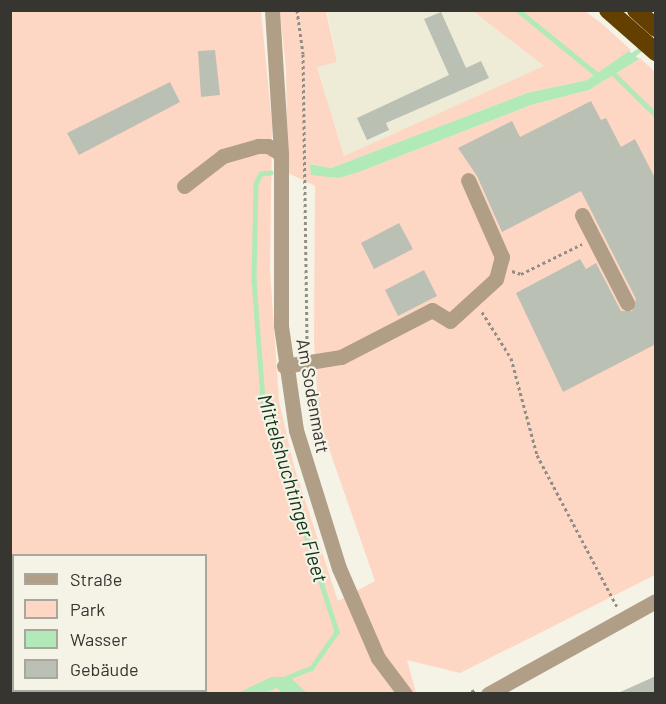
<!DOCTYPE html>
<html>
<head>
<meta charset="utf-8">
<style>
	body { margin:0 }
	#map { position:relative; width:666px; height:704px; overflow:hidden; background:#f5f2e6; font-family:Barlow,sans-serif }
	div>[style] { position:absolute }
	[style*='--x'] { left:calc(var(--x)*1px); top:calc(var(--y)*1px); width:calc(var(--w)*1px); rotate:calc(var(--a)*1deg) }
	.built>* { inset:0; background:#eeebd6 }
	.green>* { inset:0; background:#fed7c4 }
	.water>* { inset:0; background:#b2e9b9 }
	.stream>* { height:4.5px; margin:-2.25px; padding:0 2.25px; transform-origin:2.25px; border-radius:2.25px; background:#b2e9b9 }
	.building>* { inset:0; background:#bbc0b4 }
	.path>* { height:3px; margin-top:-1.5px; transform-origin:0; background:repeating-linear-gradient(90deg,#908e86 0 3px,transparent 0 6px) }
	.minor>* { height:15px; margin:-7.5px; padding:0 7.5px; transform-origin:7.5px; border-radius:7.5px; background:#b09e87 }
	.highway>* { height:18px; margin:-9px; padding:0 9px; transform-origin:9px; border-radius:9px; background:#633f00 }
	span { translate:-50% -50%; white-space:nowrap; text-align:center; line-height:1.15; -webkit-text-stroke:4.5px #f5f2e6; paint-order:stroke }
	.street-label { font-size:18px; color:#363530 }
	.water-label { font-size:20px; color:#0c3416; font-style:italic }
	.frame { position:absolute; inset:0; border:12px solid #363530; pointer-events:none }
	.legend { position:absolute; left:12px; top:554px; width:195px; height:138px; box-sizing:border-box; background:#f5f2e6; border:2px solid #a9a69d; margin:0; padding:8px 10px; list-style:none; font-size:18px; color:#363530 }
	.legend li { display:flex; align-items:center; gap:12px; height:30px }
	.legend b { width:30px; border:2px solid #a9a69d }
</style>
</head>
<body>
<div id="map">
	<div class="built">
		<div style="clip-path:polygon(327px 10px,473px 11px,545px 66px,344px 156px,317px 66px,337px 61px)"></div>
	</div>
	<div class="green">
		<div style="clip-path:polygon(evenodd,10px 11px,261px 11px,272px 124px,270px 271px,279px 401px,294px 466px,338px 601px,375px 581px,319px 420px,314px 342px,315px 186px,288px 173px,286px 69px,280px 11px,326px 11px,337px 62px,317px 67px,344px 156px,544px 66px,473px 11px,585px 11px,601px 23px,631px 50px,587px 80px,527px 93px,331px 168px,311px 164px,311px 174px,339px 178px,359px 172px,531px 105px,589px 90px,640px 58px,655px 72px,655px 575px,460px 673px,407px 660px,416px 693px,11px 693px,10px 11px,14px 556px,206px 556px,206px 690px,14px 690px,14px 556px)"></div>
	</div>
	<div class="water">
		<div style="clip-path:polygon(629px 51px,639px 59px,589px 90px,531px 105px,359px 172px,339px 178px,311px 175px,310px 164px,331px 168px,527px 93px,587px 80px)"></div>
		<div style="clip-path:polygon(271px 677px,290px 677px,307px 693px,282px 693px,277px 688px,264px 693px,238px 693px)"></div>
	</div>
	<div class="stream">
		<div style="--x:518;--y:10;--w:104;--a:39.2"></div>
		<div style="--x:628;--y:58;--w:19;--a:-36"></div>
		<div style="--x:611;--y:71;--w:63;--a:44.4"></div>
		<div style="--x:271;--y:173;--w:10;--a:174"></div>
		<div style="--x:261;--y:174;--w:11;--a:117"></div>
		<div style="--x:256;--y:184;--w:96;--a:91.2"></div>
		<div style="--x:254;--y:280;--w:121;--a:85.7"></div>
		<div style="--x:263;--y:401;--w:243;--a:72.2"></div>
		<div style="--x:337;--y:632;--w:44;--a:124.8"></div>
		<div style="--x:312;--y:668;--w:29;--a:158"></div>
	</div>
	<div class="building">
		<div style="clip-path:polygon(441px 12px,466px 68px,481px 61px,489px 78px,386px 123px,389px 130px,367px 140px,357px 118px,449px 75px,424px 19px)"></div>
		<div style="clip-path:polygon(215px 50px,220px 95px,201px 97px,198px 51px)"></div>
		<div style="clip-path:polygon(170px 82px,180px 102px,79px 155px,67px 133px)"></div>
		<div style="clip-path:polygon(591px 101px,601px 120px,606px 118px,621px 147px,635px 139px,656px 180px,656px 344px,563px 392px,516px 293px,580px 259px,586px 269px,596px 263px,621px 311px,632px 311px,636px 299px,581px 191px,502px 232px,477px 176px,458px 148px,512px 121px,520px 137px)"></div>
		<div style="clip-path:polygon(399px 223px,413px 249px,374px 269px,361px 243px)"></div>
		<div style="clip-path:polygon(424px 270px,437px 296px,398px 316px,385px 290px)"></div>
		<div style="clip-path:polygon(656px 676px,656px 693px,618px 693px)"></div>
	</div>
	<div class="path">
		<div style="--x:297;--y:10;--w:44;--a:82.2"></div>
		<div style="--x:303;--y:54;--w:293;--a:89.2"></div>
		<div style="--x:512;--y:271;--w:9;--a:18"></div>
		<div style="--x:521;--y:274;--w:68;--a:-26.2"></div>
		<div style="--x:482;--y:312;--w:54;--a:57.8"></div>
		<div style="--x:511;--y:358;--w:100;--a:75"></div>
		<div style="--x:537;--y:455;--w:172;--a:62.2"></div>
		<div style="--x:466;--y:694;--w:10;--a:-24"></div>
	</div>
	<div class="minor">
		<div style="--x:272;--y:10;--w:144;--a:86.4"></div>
		<div style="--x:281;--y:154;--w:172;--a:90"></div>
		<div style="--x:281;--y:326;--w:105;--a:81.8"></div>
		<div style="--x:296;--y:430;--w:145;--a:72.7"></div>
		<div style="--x:339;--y:568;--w:98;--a:66.6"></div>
		<div style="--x:378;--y:658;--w:45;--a:53.1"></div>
		<div style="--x:184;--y:186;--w:49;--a:-37.6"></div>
		<div style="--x:223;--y:156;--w:37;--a:-16"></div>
		<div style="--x:259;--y:146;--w:9;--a:0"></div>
		<div style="--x:268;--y:146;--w:15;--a:32"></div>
		<div style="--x:582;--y:215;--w:99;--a:62.9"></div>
		<div style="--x:284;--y:366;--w:58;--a:-9"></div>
		<div style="--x:341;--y:357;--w:102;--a:-27.3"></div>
		<div style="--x:432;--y:310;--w:21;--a:31"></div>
		<div style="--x:450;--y:321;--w:62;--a:-42.4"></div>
		<div style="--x:496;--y:279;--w:23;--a:-75"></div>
		<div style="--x:502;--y:257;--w:84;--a:-113.8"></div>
		<div style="--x:488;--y:694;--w:192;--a:-29"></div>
	</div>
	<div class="highway">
		<div style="--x:608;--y:10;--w:64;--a:41.2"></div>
		<div style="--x:636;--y:10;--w:27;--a:42"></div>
	</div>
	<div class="street-label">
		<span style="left:313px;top:396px;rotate:80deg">Am Sodenmatt</span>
	</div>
	<div class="water-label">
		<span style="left:293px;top:488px;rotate:73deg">Mittelshuchtinger Fleet</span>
	</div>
	<div class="frame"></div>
	<ul class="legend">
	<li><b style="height:8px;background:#b09e87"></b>Straße</li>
	<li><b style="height:16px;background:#fed7c4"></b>Park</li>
	<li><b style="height:16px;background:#b2e9b9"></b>Wasser</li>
	<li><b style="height:16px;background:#bbc0b4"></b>Gebäude</li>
	</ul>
</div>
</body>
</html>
